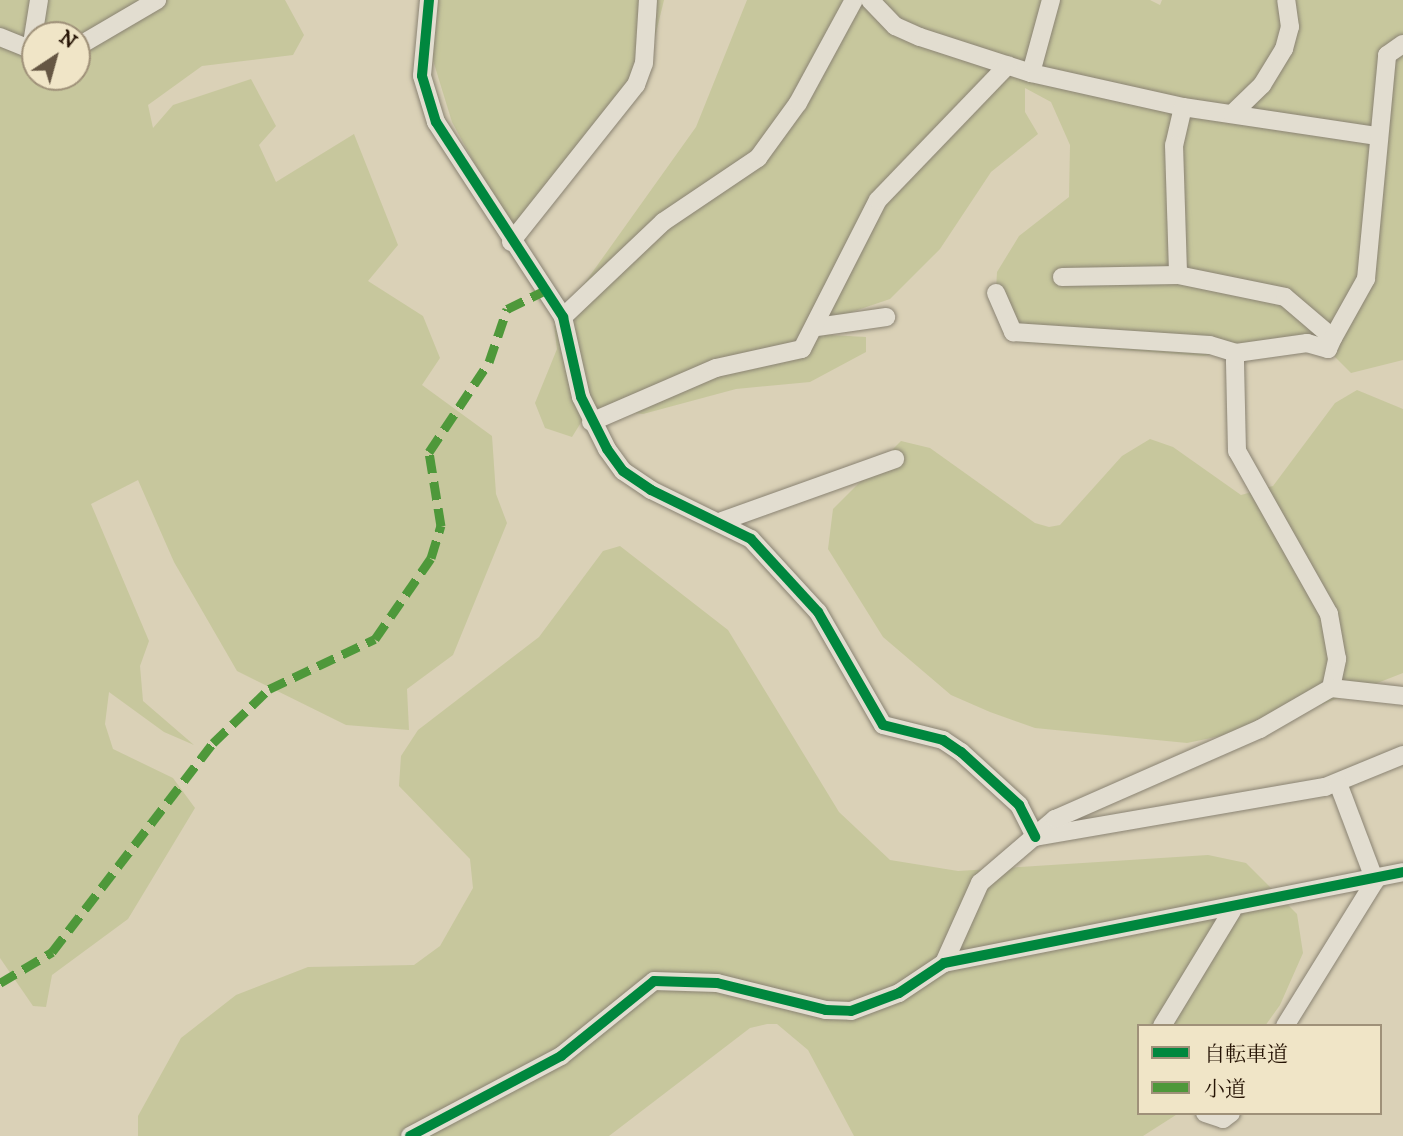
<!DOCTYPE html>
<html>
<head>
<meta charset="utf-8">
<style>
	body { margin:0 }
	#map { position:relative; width:1403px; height:1136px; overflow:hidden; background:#dad1b7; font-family:"IM FELL DW Pica","Noto Serif JP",serif }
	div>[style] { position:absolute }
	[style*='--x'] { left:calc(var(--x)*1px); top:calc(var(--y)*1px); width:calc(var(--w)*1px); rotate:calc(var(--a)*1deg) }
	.green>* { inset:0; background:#c7c79d }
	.roads { filter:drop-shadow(0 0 2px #8a8373) drop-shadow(0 0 2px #8a8373) }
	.minor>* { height:18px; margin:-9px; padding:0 9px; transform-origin:9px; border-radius:9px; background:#e2ddd0 }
	.quiet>* { height:9px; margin-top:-4.5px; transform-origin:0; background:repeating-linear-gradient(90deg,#4e983a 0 18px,transparent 0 27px) }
	.cycleway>* { height:10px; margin:-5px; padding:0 5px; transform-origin:5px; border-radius:5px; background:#00873e }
	span { translate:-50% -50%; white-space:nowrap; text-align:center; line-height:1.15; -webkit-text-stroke:6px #f0e5c7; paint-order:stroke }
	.legend { position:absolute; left:1137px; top:1024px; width:245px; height:91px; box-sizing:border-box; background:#f0e5c7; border:2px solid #9f9179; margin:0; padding:9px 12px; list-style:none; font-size:21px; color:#261405 }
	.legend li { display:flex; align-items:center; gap:14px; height:35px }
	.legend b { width:35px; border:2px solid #9f9179 }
	.north { position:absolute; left:21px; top:21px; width:70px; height:70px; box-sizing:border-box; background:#f0e5c7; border:2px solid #9f9179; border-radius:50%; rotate:36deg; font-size:19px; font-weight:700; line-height:28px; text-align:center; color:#261405 }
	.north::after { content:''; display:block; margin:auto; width:24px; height:32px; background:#655643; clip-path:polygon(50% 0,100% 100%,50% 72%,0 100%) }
</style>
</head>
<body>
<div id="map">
	<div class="green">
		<div style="clip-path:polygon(evenodd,0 0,285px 0,304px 35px,293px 55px,202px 66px,148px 105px,153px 128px,173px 105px,251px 79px,276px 126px,259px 145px,276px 182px,354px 134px,398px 245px,368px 281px,423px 316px,440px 358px,422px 385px,492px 436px,496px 494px,507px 523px,453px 655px,407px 689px,409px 730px,346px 725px,237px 671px,174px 562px,138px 480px,91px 504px,149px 641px,140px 666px,143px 701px,194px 745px,164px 732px,109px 692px,105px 724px,113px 749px,173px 778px,195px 808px,128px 919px,52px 975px,46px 1007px,33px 1006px,0 958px,0 0,35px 35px,77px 35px,77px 77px,35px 77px,35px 35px)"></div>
		<div style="clip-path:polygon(436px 0,664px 0,643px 86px,521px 235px,503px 216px,452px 122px,432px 57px)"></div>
		<div style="clip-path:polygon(747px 0,1150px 0,1160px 5px,1162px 0,1403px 0,1403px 360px,1351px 373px,1314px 336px,1204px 356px,1019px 342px,995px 308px,997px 272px,1019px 236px,1069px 197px,1070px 145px,1051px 102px,1025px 88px,1025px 112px,1038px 134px,991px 172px,940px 249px,890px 299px,837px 317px,830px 335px,866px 337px,866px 352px,810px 382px,736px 389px,643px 414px,590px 408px,572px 437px,545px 428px,535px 403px,557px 349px,554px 326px,696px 127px)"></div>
		<div style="clip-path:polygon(1357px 390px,1403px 409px,1403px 673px,1264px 727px,1187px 743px,1035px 728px,990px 712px,951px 695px,883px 637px,828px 549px,833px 509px,901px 441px,930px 448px,1035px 523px,1049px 527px,1060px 525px,1122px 456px,1150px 439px,1173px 447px,1241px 495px,1273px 486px,1335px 403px)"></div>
		<div style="clip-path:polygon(620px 546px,728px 630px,839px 812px,890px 860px,958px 871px,1208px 855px,1246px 863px,1297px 914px,1303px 953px,1280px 1005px,1265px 1026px,1139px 1026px,1139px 1113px,1179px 1113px,1143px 1136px,854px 1136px,808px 1050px,777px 1024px,767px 1024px,750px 1028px,609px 1136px,138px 1136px,138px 1116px,181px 1038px,236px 995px,308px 967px,414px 965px,440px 946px,473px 888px,470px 859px,399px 786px,401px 756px,418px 730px,539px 637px,603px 551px)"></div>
	</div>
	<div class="roads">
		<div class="minor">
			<div style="--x:429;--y:0;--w:76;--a:95.3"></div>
			<div style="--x:422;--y:76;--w:48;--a:73.1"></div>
			<div style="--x:436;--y:122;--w:233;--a:56.9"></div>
			<div style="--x:563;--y:317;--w:82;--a:77.3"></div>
			<div style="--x:581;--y:397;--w:58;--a:63.4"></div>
			<div style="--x:607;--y:449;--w:27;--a:54"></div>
			<div style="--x:623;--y:471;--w:34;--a:34"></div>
			<div style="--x:651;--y:490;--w:111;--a:26.1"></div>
			<div style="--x:751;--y:539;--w:99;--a:47.5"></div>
			<div style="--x:818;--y:612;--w:130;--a:60.1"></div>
			<div style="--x:883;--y:725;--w:62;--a:14"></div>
			<div style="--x:943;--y:740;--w:22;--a:34"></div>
			<div style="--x:961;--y:752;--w:79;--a:42.4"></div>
			<div style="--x:1019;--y:805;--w:36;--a:63"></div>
			<div style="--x:870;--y:0;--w:36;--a:46"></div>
			<div style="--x:895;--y:26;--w:27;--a:24"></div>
			<div style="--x:920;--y:37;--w:117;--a:18"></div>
			<div style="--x:1031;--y:73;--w:156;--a:12.6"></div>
			<div style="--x:1183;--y:107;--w:195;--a:8.5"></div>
			<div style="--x:0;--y:37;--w:38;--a:22"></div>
			<div style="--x:77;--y:47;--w:93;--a:-30.4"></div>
			<div style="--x:31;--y:50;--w:51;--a:-80.9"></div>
			<div style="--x:1031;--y:73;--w:76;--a:-74.7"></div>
			<div style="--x:1183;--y:107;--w:39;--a:103"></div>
			<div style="--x:1174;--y:145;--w:130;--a:88.2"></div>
			<div style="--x:1178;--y:275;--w:109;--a:11.6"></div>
			<div style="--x:1285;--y:297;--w:63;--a:40.5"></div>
			<div style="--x:1333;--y:338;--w:68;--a:-60.8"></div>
			<div style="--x:1366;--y:279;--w:225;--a:-84.6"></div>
			<div style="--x:1387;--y:55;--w:19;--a:-35"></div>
			<div style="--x:1232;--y:114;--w:42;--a:-44"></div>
			<div style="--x:1262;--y:85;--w:42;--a:-58.6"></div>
			<div style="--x:1284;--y:49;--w:23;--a:-75"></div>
			<div style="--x:1290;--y:27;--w:27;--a:-98"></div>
			<div style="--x:511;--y:242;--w:201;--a:-51.5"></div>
			<div style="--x:636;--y:85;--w:23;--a:-70"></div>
			<div style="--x:644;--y:63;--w:63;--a:-86.4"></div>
			<div style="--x:1062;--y:277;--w:116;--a:-1"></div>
			<div style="--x:996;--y:293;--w:43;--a:66.4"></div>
			<div style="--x:1013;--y:332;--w:197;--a:3.8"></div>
			<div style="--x:1210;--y:345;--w:27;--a:17"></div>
			<div style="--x:563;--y:317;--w:138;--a:-43.5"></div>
			<div style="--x:663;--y:222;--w:115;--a:-34"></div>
			<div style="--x:758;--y:158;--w:68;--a:-54"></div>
			<div style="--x:798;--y:103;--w:117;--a:-61.5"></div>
			<div style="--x:817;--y:327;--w:70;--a:-8.2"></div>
			<div style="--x:591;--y:422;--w:136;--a:-23.4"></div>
			<div style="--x:716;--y:368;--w:88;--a:-12.5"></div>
			<div style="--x:802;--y:349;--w:167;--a:-63"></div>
			<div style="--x:878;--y:200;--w:187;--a:-46.1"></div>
			<div style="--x:722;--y:521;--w:184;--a:-19.7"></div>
			<div style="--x:1331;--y:688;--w:30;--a:-78"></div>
			<div style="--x:1337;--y:659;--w:46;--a:-100.1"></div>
			<div style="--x:1329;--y:614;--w:187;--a:-119.4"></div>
			<div style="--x:1237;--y:451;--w:90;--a:-91.3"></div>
			<div style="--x:1235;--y:361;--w:8;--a:-83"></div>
			<div style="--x:1236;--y:353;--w:72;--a:-8"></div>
			<div style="--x:1307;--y:343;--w:22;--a:16"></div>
			<div style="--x:1328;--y:349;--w:12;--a:-66"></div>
			<div style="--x:1035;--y:837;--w:294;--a:-9.8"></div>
			<div style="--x:1325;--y:787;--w:84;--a:-22.3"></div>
			<div style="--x:944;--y:963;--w:88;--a:-65.8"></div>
			<div style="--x:980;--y:883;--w:99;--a:-40.5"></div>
			<div style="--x:1055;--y:819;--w:224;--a:-23.7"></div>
			<div style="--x:1260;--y:729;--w:82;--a:-30"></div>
			<div style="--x:1331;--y:688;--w:72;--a:6.3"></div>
			<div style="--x:1162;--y:1026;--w:135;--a:-58.7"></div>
			<div style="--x:1285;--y:1026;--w:171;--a:-58.2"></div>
			<div style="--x:1375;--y:881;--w:105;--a:-110.7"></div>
			<div style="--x:1205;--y:1113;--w:19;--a:18"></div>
			<div style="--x:1223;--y:1119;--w:10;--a:-37"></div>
			<div style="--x:410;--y:1136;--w:171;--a:-27.9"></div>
			<div style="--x:561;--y:1056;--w:119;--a:-38.9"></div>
			<div style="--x:654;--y:981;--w:63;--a:1.8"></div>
			<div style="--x:717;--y:983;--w:112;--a:13.9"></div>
			<div style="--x:826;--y:1010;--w:25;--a:2"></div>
			<div style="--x:851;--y:1011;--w:51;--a:-20.6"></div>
			<div style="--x:899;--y:993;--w:54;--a:-33.7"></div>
			<div style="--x:944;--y:963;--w:468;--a:-11.2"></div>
		</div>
	</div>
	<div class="quiet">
		<div style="--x:0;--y:983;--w:61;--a:-30.8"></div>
		<div style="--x:52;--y:952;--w:264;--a:-52.4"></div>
		<div style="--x:213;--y:743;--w:78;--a:-44"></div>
		<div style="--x:269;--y:689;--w:117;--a:-25.3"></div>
		<div style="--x:375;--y:639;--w:98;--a:-55.3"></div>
		<div style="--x:431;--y:558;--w:34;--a:-73"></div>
		<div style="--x:441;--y:526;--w:75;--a:-99.2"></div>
		<div style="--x:429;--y:452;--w:108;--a:-56.3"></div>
		<div style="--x:489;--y:362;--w:56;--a:-71.2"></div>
		<div style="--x:507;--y:309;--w:39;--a:-26"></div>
	</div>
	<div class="cycleway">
		<div style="--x:429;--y:0;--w:76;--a:95.3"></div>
		<div style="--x:422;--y:76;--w:48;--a:73.1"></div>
		<div style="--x:436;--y:122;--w:233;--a:56.9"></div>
		<div style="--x:563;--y:317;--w:82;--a:77.3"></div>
		<div style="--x:581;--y:397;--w:58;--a:63.4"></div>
		<div style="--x:607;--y:449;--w:27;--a:54"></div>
		<div style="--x:623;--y:471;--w:34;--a:34"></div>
		<div style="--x:651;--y:490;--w:111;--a:26.1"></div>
		<div style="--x:751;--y:539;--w:99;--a:47.5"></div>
		<div style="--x:818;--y:612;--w:130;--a:60.1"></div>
		<div style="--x:883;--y:725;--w:62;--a:14"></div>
		<div style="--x:943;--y:740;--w:22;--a:34"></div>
		<div style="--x:961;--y:752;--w:79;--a:42.4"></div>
		<div style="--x:1019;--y:805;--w:36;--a:63"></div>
		<div style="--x:410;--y:1136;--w:171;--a:-27.9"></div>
		<div style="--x:561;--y:1056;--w:119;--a:-38.9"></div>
		<div style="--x:654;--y:981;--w:63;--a:1.8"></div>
		<div style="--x:717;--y:983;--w:112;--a:13.9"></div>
		<div style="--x:826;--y:1010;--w:25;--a:2"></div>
		<div style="--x:851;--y:1011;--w:51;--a:-20.6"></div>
		<div style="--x:899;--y:993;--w:54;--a:-33.7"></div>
		<div style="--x:944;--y:963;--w:468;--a:-11.2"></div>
	</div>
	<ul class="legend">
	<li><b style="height:9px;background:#00873e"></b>自転車道</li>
	<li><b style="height:9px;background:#4e983a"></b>小道</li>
	</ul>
	<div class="north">N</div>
</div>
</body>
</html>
